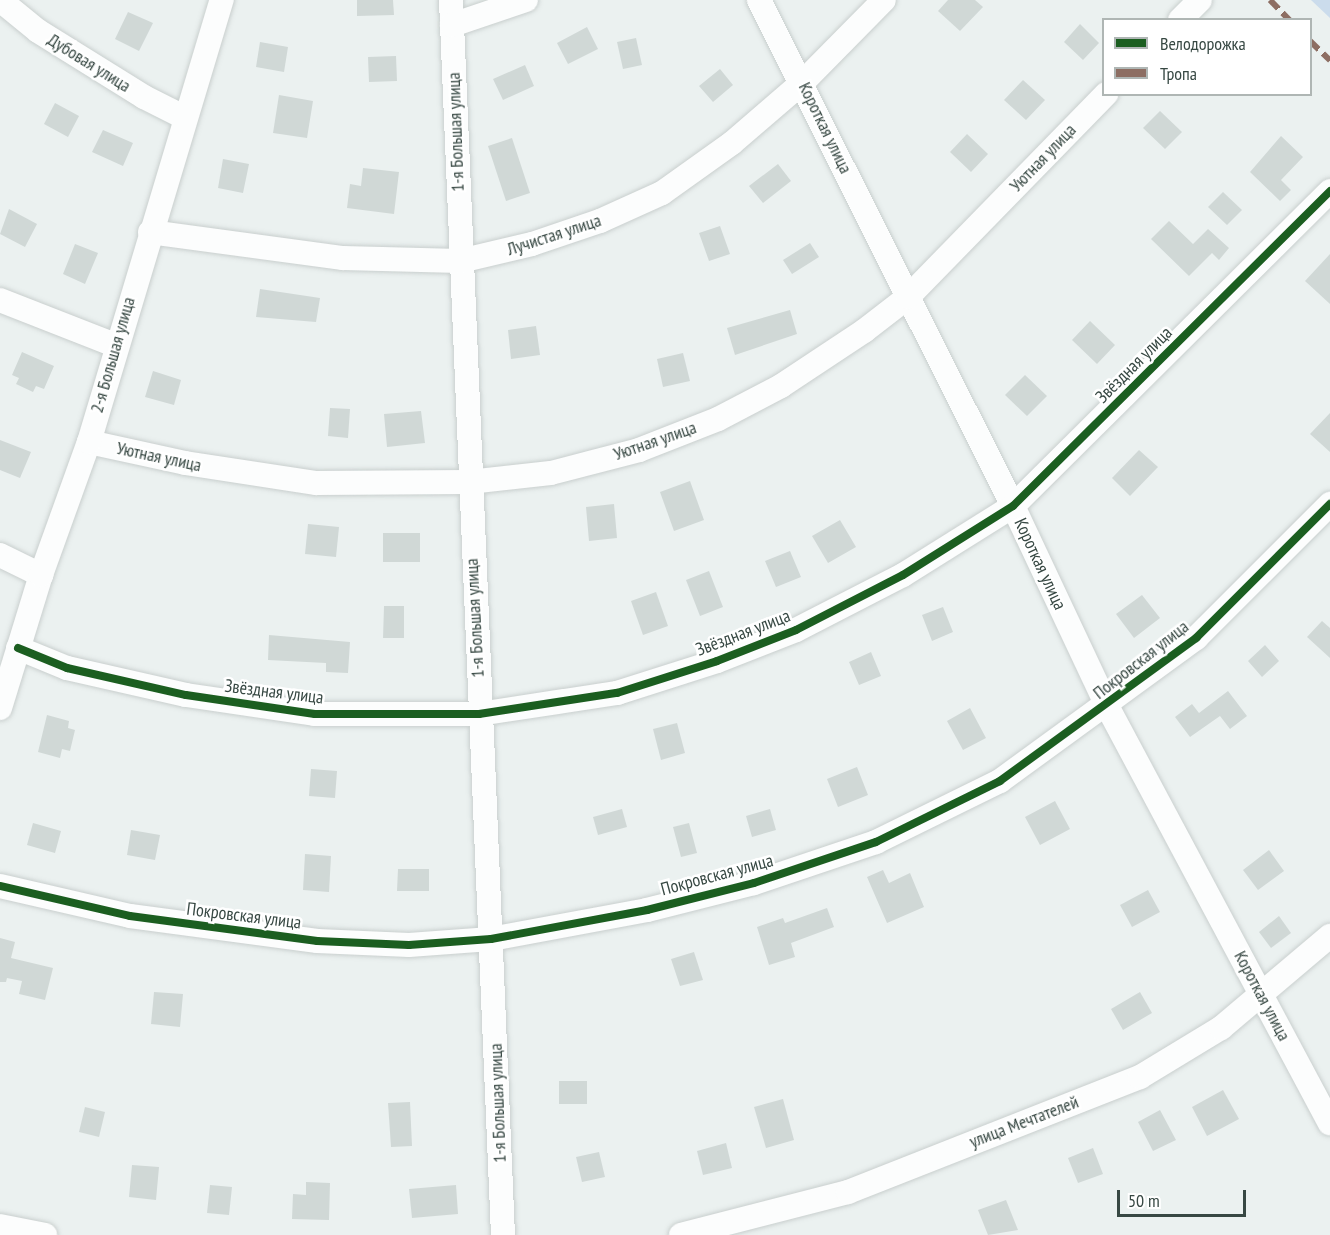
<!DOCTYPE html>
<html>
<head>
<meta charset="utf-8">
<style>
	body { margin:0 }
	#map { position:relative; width:1330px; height:1235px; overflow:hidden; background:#ebf1f0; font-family:"PT Sans Narrow",sans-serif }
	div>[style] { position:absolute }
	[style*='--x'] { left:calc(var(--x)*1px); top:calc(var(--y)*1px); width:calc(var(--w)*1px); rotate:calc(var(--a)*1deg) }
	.green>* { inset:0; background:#cbdcec }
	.building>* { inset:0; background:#d0d8d6 }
	.roads { filter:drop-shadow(0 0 2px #c9cfce) drop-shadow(0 0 2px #c9cfce) }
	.minor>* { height:24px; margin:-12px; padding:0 12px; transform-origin:12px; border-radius:12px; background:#fcfdfd }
	.quiet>* { height:6px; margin-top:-3px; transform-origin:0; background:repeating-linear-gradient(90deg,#8d6e63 0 12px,transparent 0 18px) }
	.cycleway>* { height:8px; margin:-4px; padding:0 4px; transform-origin:4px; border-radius:4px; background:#1b5e20 }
	span { translate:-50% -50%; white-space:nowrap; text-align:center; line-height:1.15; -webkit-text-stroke:5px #fff; paint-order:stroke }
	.street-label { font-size:18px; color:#374843 }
	.legend { position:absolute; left:1102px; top:18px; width:210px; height:78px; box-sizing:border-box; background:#fff; border:2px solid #afb6b4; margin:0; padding:8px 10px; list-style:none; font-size:18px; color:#374843 }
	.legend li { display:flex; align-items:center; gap:12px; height:30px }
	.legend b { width:30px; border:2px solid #afb6b4 }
	.scale { position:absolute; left:1117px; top:1190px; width:129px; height:27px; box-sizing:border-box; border:3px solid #374843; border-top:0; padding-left:8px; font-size:18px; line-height:21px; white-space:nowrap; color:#374843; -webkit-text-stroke:4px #fff; paint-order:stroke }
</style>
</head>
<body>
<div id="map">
	<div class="green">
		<div style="clip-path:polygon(1311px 0,1330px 0,1330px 18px)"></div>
	</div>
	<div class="building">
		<div style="clip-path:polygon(357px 0,393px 0,394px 15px,357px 16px)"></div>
		<div style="clip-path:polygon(948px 0,975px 0,983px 7px,960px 31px,938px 11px)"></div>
		<div style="clip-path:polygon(128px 12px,153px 23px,139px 51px,115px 39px)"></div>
		<div style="clip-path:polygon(1080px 24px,1099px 43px,1083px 60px,1064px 42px)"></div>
		<div style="clip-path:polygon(587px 27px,598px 49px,568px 64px,557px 43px)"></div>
		<div style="clip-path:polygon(636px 38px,642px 65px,623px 69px,617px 42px)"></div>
		<div style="clip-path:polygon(260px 42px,288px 47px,284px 72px,256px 67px)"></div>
		<div style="clip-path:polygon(396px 56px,397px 81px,369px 82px,368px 57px)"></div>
		<div style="clip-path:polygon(525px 65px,534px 86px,503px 100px,493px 79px)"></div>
		<div style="clip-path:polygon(720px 69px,733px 85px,713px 102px,699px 86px)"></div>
		<div style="clip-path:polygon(1023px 80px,1045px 100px,1026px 120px,1004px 100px)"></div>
		<div style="clip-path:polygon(279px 95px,313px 101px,307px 138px,273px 133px)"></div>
		<div style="clip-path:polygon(55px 103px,79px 116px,68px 137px,44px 124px)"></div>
		<div style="clip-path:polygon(1160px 111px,1182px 132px,1165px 149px,1143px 128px)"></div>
		<div style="clip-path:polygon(103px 130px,133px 143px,123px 166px,92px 152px)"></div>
		<div style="clip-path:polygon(967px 134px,988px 154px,971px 172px,950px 152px)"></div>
		<div style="clip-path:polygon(1281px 136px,1303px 157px,1281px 180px,1291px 190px,1280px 201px,1250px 172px)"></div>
		<div style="clip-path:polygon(512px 138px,530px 193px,506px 201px,488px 146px)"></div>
		<div style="clip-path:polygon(223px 159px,249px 164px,243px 193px,218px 188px)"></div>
		<div style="clip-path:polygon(778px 164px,791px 181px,763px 203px,749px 186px)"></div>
		<div style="clip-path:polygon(363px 168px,399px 172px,394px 214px,347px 208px,350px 184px,361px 186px)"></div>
		<div style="clip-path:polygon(1223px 192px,1242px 210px,1227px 225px,1208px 207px)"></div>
		<div style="clip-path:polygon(9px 209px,37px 224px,25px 247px,0 234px)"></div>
		<div style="clip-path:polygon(1169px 221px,1193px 244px,1208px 229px,1229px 248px,1219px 260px,1212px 253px,1189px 276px,1151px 239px)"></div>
		<div style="clip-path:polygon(720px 226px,730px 254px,709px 261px,699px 233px)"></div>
		<div style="clip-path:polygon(810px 243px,819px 257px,792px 274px,783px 260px)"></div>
		<div style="clip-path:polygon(75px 244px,98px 253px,85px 284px,63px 274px)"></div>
		<div style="clip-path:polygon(1330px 254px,1330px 304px,1305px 281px)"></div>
		<div style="clip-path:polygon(260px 289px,320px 298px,316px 322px,256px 317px)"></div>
		<div style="clip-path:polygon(790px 310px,797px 334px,735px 355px,727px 328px)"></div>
		<div style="clip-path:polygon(1090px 321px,1115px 345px,1097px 364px,1072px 340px)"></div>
		<div style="clip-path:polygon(536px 326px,540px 355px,511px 359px,508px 330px)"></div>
		<div style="clip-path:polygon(22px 352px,54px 366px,44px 389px,36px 386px,33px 392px,16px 384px,19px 378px,12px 375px)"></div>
		<div style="clip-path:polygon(683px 353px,690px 381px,663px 387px,657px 359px)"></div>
		<div style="clip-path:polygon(153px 371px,181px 380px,174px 405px,145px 397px)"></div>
		<div style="clip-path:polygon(1025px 375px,1047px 396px,1027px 416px,1005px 395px)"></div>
		<div style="clip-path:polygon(330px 408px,350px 409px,348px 438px,328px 436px)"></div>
		<div style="clip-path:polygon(421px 411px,425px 443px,387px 447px,384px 414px)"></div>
		<div style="clip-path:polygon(1330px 413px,1330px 452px,1310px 434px)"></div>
		<div style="clip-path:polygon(0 440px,31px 452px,20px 478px,0 470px)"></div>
		<div style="clip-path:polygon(1139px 450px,1158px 467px,1130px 496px,1112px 478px)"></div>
		<div style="clip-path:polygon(690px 481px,704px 520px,674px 531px,660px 492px)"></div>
		<div style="clip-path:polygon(614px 504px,617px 538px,589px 541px,586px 507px)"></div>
		<div style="clip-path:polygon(840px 520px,856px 547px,828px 563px,812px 536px)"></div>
		<div style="clip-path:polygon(308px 524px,339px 527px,336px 557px,305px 554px)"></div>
		<div style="clip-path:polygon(383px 533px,420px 533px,420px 562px,383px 562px)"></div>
		<div style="clip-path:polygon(790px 551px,801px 577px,776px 587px,765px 561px)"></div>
		<div style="clip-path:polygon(709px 571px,723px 607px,700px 616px,686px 580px)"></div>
		<div style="clip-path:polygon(656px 592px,668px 626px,643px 635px,631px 601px)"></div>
		<div style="clip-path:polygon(1142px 595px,1160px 618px,1134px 638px,1116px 614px)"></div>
		<div style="clip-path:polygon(384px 606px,404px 606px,404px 638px,383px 638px)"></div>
		<div style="clip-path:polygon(943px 607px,953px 632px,932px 641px,922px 615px)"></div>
		<div style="clip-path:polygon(1322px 621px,1330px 628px,1330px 658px,1307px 637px)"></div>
		<div style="clip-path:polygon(269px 635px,350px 642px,348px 673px,326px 672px,326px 663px,268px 660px)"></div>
		<div style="clip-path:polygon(1265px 645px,1279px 661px,1262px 677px,1248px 661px)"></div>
		<div style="clip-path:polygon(871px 652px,881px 676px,859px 685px,849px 662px)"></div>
		<div style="clip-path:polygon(1228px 691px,1247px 716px,1230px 729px,1220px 716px,1190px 737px,1175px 717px,1192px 704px,1199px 713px)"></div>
		<div style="clip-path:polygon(970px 708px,986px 738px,963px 750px,947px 721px)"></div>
		<div style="clip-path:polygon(47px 715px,69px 721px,68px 728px,75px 730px,70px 751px,62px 749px,60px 758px,38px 752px)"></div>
		<div style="clip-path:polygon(677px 723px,685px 753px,661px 760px,653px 729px)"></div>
		<div style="clip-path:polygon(857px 767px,868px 795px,838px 807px,827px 779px)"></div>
		<div style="clip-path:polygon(311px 769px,337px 771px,335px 798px,309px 796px)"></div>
		<div style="clip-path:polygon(1055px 801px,1070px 829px,1040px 845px,1025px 817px)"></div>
		<div style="clip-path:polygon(622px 809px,627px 827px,598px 835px,593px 817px)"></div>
		<div style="clip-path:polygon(770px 809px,776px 830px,752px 837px,746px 816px)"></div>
		<div style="clip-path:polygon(33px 823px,61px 831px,55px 853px,27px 845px)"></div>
		<div style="clip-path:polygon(689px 823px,697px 853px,681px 857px,673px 827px)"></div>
		<div style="clip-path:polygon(131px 830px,160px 835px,155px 860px,127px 855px)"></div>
		<div style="clip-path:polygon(1269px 850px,1284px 871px,1258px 890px,1243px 870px)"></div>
		<div style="clip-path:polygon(305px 854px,331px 856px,329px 892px,303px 890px)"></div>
		<div style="clip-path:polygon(398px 869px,429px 869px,429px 891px,397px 891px)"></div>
		<div style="clip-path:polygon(883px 870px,889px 883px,910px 873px,924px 907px,887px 923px,867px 877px)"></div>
		<div style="clip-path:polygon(1148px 890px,1160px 912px,1132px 927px,1120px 905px)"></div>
		<div style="clip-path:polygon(827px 908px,834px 927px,791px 943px,795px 957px,769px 965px,757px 927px,783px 918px,785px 923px)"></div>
		<div style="clip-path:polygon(1279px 916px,1291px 933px,1271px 948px,1259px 932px)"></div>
		<div style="clip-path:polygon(0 938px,15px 942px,11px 958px,53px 968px,45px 1000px,19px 994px,22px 981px,7px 978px,6px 982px,0 982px)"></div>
		<div style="clip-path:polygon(694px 952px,703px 980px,680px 986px,671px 959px)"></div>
		<div style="clip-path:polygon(154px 992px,183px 994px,180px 1027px,151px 1024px)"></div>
		<div style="clip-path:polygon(1140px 992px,1152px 1013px,1123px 1030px,1111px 1009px)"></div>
		<div style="clip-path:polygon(559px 1081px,587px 1081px,587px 1104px,559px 1104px)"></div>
		<div style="clip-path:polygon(1223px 1090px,1239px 1119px,1207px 1136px,1192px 1107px)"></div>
		<div style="clip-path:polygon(783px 1099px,794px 1140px,766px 1148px,754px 1107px)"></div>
		<div style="clip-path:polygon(410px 1102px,412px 1146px,391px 1147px,388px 1103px)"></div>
		<div style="clip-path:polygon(85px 1107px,105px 1112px,99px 1137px,79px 1132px)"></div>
		<div style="clip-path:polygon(1160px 1110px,1176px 1140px,1153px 1151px,1138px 1122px)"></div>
		<div style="clip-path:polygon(726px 1143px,732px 1168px,703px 1175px,697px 1151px)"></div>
		<div style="clip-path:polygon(1093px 1148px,1103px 1174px,1078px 1183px,1068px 1158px)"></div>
		<div style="clip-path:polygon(599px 1152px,605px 1177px,582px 1182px,576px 1157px)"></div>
		<div style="clip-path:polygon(132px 1165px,159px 1167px,156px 1200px,129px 1197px)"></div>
		<div style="clip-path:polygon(306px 1182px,330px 1183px,329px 1220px,292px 1219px,293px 1194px,306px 1195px)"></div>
		<div style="clip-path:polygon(210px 1185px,232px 1187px,229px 1215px,207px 1213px)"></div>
		<div style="clip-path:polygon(456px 1185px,458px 1214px,412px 1218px,409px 1189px)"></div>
		<div style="clip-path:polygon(1006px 1200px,1018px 1230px,988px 1235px,978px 1210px)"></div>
	</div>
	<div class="roads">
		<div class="minor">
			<div style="--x:0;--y:0;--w:49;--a:39.2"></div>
			<div style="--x:38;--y:31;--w:125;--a:31.9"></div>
			<div style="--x:144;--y:97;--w:45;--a:26.6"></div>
			<div style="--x:451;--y:0;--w:1236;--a:87.59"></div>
			<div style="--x:759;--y:0;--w:566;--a:63.34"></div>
			<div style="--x:1013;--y:506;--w:221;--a:64.8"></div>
			<div style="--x:1107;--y:706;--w:473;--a:61.9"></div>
			<div style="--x:1180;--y:20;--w:28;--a:-45"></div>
			<div style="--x:452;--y:25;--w:78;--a:-18.7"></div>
			<div style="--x:150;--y:232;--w:195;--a:7.7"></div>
			<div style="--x:343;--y:258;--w:117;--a:1.5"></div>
			<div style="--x:460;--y:261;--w:74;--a:-13.3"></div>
			<div style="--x:532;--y:244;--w:72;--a:-18.7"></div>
			<div style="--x:600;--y:221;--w:68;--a:-24.3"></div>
			<div style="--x:662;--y:193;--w:86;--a:-35.5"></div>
			<div style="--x:732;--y:143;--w:94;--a:-40.7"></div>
			<div style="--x:803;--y:82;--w:115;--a:-45.4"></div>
			<div style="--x:0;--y:300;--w:123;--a:21.4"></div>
			<div style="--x:89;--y:442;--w:98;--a:12.3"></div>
			<div style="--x:185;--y:463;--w:133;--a:8.7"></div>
			<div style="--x:316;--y:483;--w:153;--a:-0.4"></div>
			<div style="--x:469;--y:482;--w:82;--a:-6.3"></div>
			<div style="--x:551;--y:473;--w:91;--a:-14.6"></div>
			<div style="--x:639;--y:450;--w:85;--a:-21.4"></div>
			<div style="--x:718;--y:419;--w:71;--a:-27.6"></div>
			<div style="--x:781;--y:386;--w:100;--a:-33.5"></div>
			<div style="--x:864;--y:331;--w:56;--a:-37.7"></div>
			<div style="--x:908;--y:297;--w:284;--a:-45.7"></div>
			<div style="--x:0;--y:555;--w:46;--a:26"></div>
			<div style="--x:18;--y:648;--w:53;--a:22.2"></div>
			<div style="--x:67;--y:668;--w:122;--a:12.8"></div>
			<div style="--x:186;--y:695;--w:130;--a:8.4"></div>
			<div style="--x:315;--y:714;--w:164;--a:0"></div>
			<div style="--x:479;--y:714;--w:140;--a:-8.7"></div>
			<div style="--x:617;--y:693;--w:105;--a:-17.7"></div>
			<div style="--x:717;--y:661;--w:85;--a:-21.4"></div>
			<div style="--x:796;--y:630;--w:120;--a:-27.2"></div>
			<div style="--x:903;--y:575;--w:130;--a:-32.1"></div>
			<div style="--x:1013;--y:506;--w:447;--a:-44.8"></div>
			<div style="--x:0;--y:708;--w:139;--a:-72.9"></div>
			<div style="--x:41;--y:575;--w:141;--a:-70.2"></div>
			<div style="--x:89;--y:442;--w:462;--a:-73.3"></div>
			<div style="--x:0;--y:886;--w:133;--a:13"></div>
			<div style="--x:130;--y:916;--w:189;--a:7.6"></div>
			<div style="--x:317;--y:941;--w:92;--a:2.5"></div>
			<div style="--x:409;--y:945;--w:82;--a:-4.2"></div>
			<div style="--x:491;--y:939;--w:159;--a:-10.5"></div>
			<div style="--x:647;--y:910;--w:110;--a:-14.2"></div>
			<div style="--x:754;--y:883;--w:129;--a:-18.6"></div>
			<div style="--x:876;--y:842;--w:138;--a:-26.2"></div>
			<div style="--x:1000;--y:781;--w:243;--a:-36.1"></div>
			<div style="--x:1196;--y:638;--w:190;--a:-45"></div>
			<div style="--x:0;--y:1226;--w:46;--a:11.3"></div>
			<div style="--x:681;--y:1235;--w:172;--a:-14.4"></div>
			<div style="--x:848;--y:1192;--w:314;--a:-21.5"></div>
			<div style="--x:1140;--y:1077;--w:95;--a:-31.2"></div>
			<div style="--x:1221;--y:1028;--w:143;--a:-40.2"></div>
		</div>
	</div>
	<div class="quiet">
		<div style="--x:1270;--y:0;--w:28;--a:46"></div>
		<div style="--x:1310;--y:41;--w:28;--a:44"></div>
	</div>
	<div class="cycleway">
		<div style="--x:18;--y:648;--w:53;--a:22.2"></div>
		<div style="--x:67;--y:668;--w:122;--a:12.8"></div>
		<div style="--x:186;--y:695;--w:130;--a:8.4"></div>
		<div style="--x:315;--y:714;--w:164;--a:0"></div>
		<div style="--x:479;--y:714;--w:140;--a:-8.7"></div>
		<div style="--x:617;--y:693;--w:105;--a:-17.7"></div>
		<div style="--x:717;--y:661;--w:85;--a:-21.4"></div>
		<div style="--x:796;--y:630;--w:120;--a:-27.2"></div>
		<div style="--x:903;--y:575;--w:130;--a:-32.1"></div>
		<div style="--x:1013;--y:506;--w:447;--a:-44.8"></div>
		<div style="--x:0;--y:886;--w:133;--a:13"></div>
		<div style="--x:130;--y:916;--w:189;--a:7.6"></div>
		<div style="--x:317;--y:941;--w:92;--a:2.5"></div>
		<div style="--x:409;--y:945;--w:82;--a:-4.2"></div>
		<div style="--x:491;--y:939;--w:159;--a:-10.5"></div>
		<div style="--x:647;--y:910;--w:110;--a:-14.2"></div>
		<div style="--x:754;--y:883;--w:129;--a:-18.6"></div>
		<div style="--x:876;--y:842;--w:138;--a:-26.2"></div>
		<div style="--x:1000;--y:781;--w:243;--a:-36.1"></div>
		<div style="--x:1196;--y:638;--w:190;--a:-45"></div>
	</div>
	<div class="street-label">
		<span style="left:89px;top:63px;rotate:32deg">Дубовая улица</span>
		<span style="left:825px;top:128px;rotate:64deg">Короткая улица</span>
		<span style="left:456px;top:132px;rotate:-92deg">1-я Большая улица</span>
		<span style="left:1043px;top:158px;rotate:-46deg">Уютная улица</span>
		<span style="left:554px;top:235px;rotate:-18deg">Лучистая улица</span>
		<span style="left:113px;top:355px;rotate:-74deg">2-я Большая улица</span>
		<span style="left:1134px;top:365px;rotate:-45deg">Звёздная улица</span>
		<span style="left:655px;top:441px;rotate:-19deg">Уютная улица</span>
		<span style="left:159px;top:457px;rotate:12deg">Уютная улица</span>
		<span style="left:1040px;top:564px;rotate:65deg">Короткая улица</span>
		<span style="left:475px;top:618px;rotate:-93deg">1-я Большая улица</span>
		<span style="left:743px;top:633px;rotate:-21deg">Звёздная улица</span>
		<span style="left:1141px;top:660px;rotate:-38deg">Покровская улица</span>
		<span style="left:274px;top:692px;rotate:7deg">Звёздная улица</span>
		<span style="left:717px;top:875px;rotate:-15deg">Покровская улица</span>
		<span style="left:244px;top:916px;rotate:7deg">Покровская улица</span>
		<span style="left:1262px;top:996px;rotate:62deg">Короткая улица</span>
		<span style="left:498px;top:1103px;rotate:-92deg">1-я Большая улица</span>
		<span style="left:1024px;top:1122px;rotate:-21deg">улица Мечтателей</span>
	</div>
	<ul class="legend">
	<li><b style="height:8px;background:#1b5e20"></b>Велодорожка</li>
	<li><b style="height:8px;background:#8d6e63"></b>Тропа</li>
	</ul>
	<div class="scale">50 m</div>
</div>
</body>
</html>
